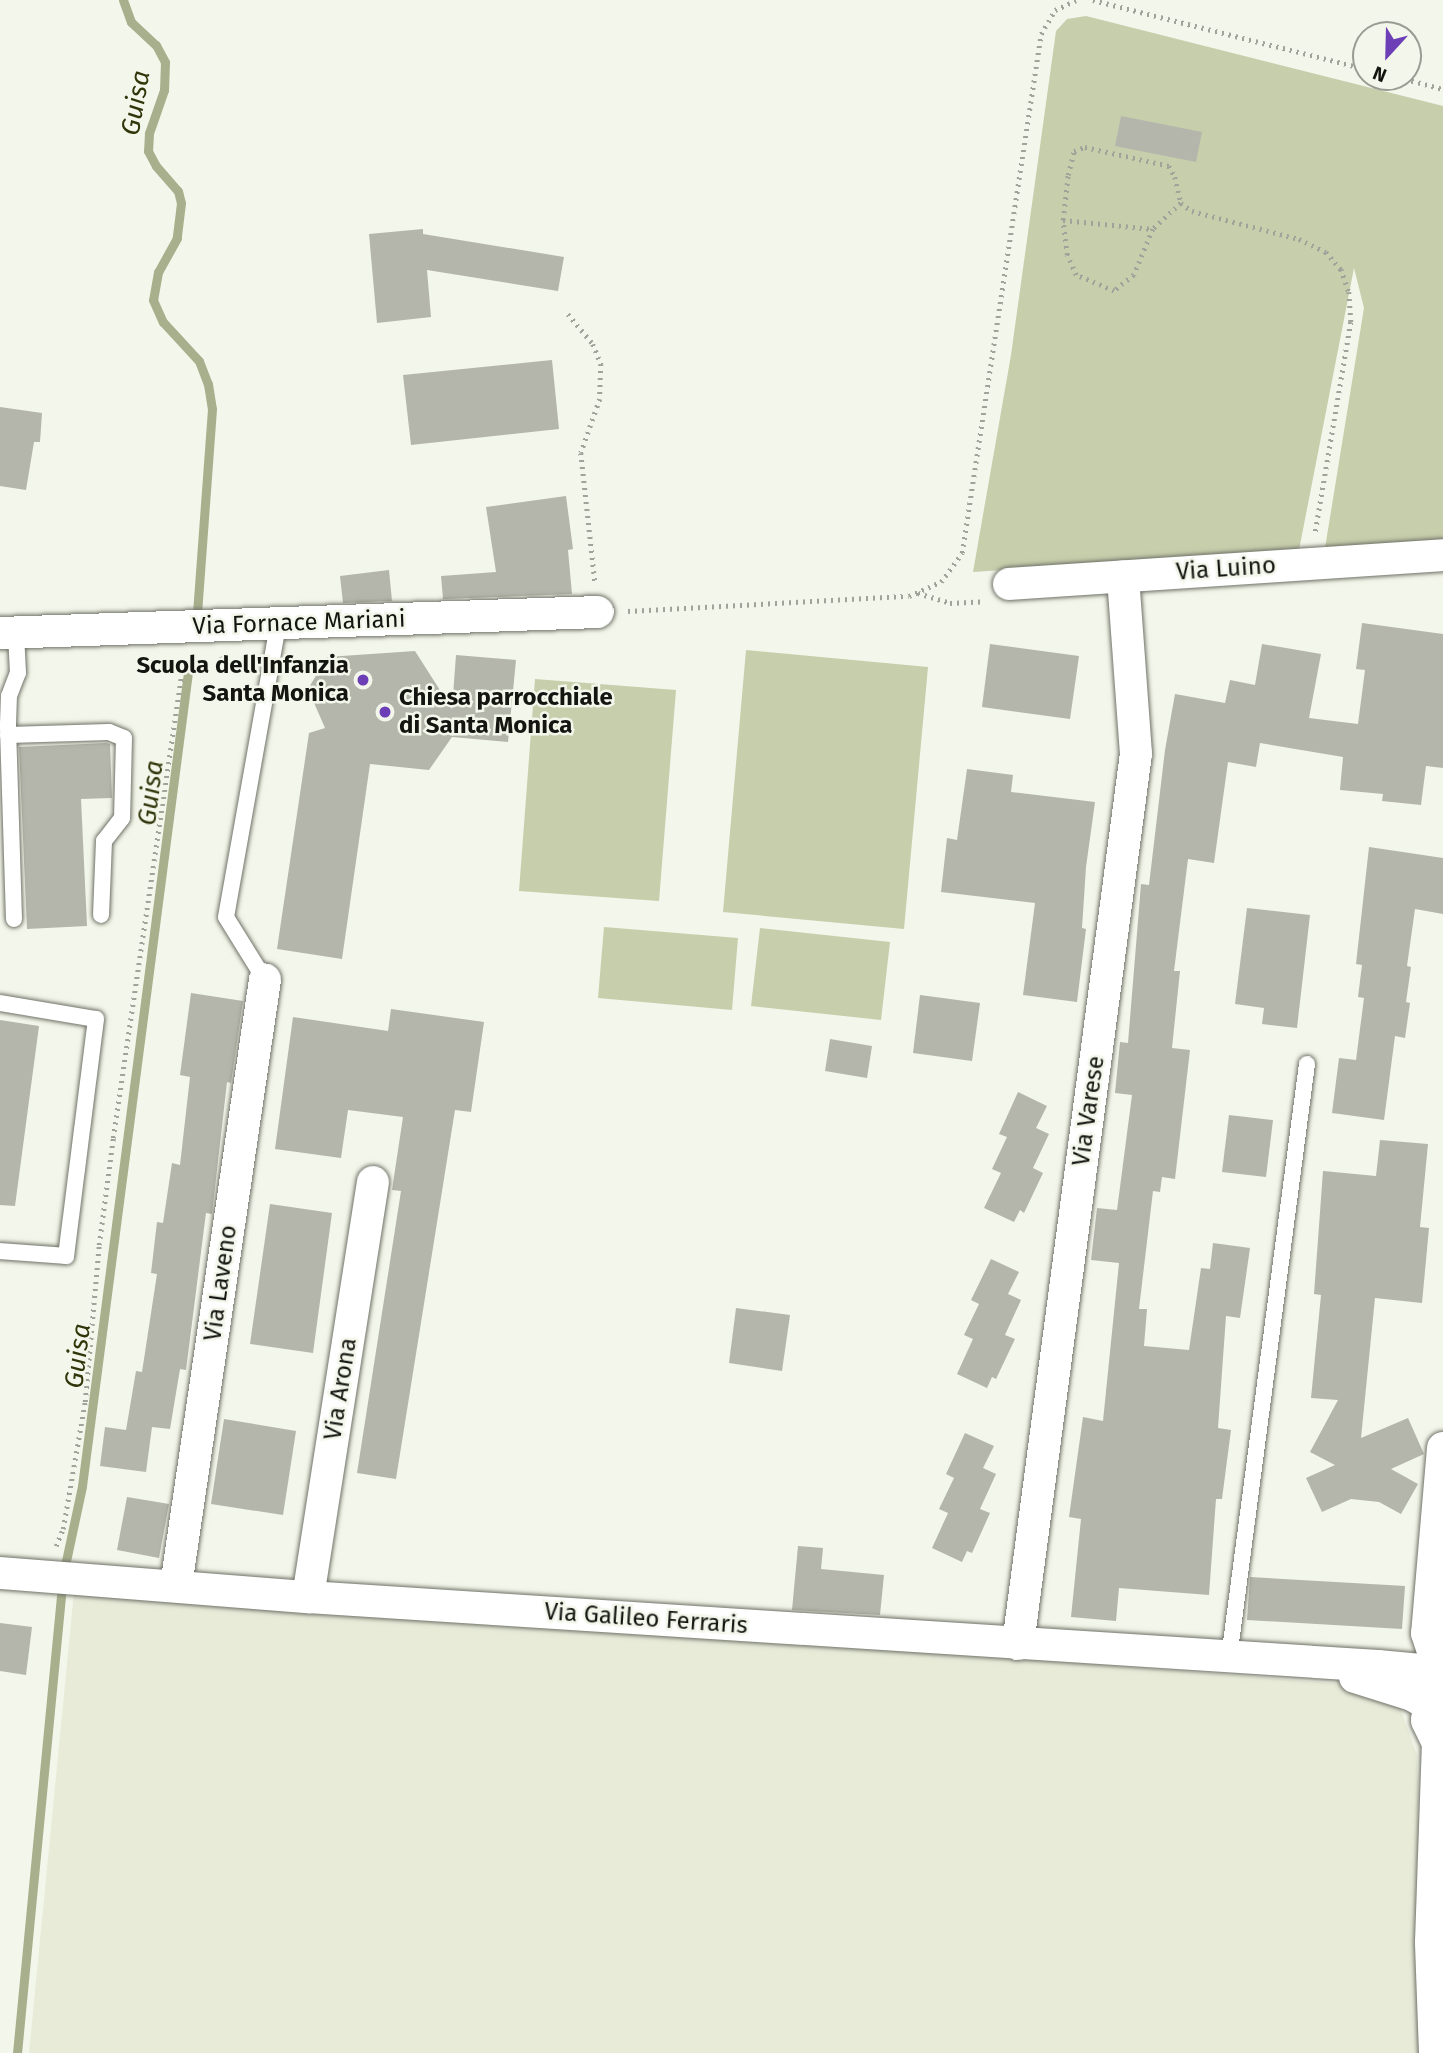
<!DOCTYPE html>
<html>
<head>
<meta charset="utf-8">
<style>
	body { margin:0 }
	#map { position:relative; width:1443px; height:2053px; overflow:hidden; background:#f3f6ea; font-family:"Fira Sans",sans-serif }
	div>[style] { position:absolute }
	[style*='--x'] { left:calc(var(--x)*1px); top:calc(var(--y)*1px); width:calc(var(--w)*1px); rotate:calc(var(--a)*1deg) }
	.built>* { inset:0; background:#e7ebd8 }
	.green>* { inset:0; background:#c7ceac }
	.stream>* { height:9px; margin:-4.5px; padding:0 4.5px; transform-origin:4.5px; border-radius:4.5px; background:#a8af8c }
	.building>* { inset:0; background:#b4b6ab }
	.path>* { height:4.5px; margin-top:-2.25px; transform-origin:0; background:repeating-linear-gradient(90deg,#a1a39a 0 2px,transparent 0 7px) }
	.roads { filter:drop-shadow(0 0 2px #707268) drop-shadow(0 0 2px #707268) }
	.service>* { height:16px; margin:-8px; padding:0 8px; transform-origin:8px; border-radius:8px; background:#fff }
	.minor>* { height:32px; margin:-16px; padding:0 16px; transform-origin:16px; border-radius:16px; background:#fff }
	.tertiary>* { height:38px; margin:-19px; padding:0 19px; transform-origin:19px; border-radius:19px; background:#fff }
	.dots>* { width:19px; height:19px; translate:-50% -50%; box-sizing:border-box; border:4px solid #f3f6ea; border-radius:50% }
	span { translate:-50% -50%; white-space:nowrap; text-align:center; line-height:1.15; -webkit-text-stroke:5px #f3f6ea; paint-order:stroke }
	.street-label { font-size:24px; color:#141511 }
	.poi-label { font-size:24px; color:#141511; font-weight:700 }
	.right { translate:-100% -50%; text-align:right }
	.left { translate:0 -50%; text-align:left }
	.water-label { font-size:26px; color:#30350a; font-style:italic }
	.north { position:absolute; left:1352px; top:21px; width:70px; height:70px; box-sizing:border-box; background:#f3f6ea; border:2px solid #9a9c93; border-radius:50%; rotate:202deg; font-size:19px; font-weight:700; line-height:28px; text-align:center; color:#141511 }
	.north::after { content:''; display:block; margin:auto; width:24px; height:32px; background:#6c3fb7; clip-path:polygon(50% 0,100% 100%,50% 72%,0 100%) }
</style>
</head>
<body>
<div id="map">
	<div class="built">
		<div style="clip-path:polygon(75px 1582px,1355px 1685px,1399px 1705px,1417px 1755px,1426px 2053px,29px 2053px)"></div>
	</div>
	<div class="green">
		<div style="clip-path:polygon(1086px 16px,1443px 106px,1443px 539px,1325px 548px,1364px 308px,1354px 268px,1299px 550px,973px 572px,1011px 355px,1056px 31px,1067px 19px)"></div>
		<div style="clip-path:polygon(746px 650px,928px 667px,904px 929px,723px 912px)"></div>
		<div style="clip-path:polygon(535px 679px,676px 690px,659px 901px,519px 891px)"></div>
		<div style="clip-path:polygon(604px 927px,738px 938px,732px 1010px,598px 998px)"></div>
		<div style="clip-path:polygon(760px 928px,890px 942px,881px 1020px,751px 1006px)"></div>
	</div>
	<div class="stream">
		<div style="--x:123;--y:0;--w:23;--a:70"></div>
		<div style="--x:131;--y:22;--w:34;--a:43"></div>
		<div style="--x:156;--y:45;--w:19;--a:62"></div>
		<div style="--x:165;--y:62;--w:28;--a:92"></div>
		<div style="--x:164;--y:90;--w:46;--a:109.2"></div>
		<div style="--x:149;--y:133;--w:18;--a:93"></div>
		<div style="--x:148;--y:151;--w:17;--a:62"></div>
		<div style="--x:156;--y:166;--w:33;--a:49"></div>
		<div style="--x:178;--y:191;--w:12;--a:76"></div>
		<div style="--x:181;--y:203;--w:35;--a:97"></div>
		<div style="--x:177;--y:238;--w:39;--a:119"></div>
		<div style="--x:158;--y:272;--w:28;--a:100"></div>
		<div style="--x:153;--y:300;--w:24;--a:66"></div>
		<div style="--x:163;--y:322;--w:53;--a:47.3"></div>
		<div style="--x:199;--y:361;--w:25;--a:69"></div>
		<div style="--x:208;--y:384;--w:25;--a:81"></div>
		<div style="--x:212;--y:409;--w:204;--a:94.2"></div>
		<div style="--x:17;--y:2053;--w:480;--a:-84.5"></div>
		<div style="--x:63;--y:1575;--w:91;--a:-77.9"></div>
		<div style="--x:82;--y:1486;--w:829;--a:-82.58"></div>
	</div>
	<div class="building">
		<div style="clip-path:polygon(1121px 116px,1202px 132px,1196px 162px,1115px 146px)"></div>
		<div style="clip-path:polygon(423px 229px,423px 234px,564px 257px,558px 291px,427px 270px,431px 317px,377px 323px,369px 234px)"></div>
		<div style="clip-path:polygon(552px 360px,559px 429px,411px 445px,403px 375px)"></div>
		<div style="clip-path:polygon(0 407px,42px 413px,40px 442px,34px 442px,26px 490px,0 486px)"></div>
		<div style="clip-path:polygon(566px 496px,573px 549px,568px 550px,572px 594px,443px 599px,441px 576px,496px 572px,486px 507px)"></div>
		<div style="clip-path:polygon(389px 570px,392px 601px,343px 603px,340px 576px)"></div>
		<div style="clip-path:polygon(1362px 623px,1443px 634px,1443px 768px,1426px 766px,1421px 805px,1382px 801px,1383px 794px,1340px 790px,1343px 757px,1260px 743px,1256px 767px,1228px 762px,1214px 863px,1188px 859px,1174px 971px,1180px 971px,1172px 1048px,1190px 1050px,1175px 1179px,1162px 1177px,1160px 1192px,1153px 1191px,1139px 1309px,1147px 1309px,1144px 1346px,1189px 1350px,1201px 1268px,1210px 1269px,1213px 1243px,1250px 1248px,1240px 1318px,1226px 1316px,1218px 1428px,1231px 1430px,1222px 1499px,1216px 1499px,1209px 1595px,1119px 1588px,1116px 1621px,1071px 1617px,1081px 1519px,1069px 1517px,1083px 1417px,1103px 1421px,1119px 1263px,1091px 1260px,1097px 1208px,1117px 1210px,1132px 1095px,1115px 1093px,1120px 1042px,1128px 1043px,1141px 884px,1149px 885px,1165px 750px,1175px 694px,1225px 703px,1230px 680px,1255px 685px,1262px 644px,1321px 654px,1309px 718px,1358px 724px,1365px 670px,1356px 669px)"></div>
		<div style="clip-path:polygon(990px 644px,1079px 656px,1070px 719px,982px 707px)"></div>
		<div style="clip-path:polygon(415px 651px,452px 709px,456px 655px,516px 660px,508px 742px,452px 737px,429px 770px,370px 764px,342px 959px,277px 949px,309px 733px,325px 728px,308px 689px,327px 657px)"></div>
		<div style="clip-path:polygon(106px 743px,110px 744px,112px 798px,81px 799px,87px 926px,27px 929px,19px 747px)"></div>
		<div style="clip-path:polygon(967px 769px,1013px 775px,1011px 792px,1095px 802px,1086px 867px,1082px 928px,1086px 929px,1077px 1002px,1023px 995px,1035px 903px,941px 892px,947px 838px,957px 840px)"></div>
		<div style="clip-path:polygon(1369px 847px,1443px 858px,1443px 914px,1415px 909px,1407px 966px,1411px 967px,1406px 1002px,1410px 1003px,1405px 1038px,1395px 1036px,1384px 1120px,1332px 1113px,1339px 1058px,1356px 1060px,1364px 998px,1358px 997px,1362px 965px,1356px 964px)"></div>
		<div style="clip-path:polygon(1247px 908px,1310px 915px,1297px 1028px,1262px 1024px,1264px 1008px,1235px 1004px)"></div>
		<div style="clip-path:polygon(191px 993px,243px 1001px,231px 1083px,227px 1082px,212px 1214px,206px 1213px,186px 1370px,180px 1369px,170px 1429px,152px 1427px,146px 1472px,100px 1466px,105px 1427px,126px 1430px,136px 1371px,142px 1372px,157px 1274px,151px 1273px,157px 1222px,163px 1223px,172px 1163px,180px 1165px,190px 1077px,180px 1075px)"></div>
		<div style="clip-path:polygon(920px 995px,980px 1003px,972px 1061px,913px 1053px)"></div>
		<div style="clip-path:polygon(391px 1009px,484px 1022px,471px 1112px,455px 1110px,396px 1479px,357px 1473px,401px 1191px,392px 1190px,403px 1117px,348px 1110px,341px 1158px,275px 1149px,293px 1017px,388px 1031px)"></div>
		<div style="clip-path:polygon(0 1020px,39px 1026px,15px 1206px,0 1205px)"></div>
		<div style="clip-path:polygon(830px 1039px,872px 1046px,867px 1078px,825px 1071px)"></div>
		<div style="clip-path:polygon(1018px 1092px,1047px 1106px,1036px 1128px,1049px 1134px,1033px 1168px,1043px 1173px,1024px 1213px,1020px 1210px,1014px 1222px,984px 1208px,1001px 1173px,992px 1169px,1007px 1137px,999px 1134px)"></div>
		<div style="clip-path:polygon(1229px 1115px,1273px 1120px,1266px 1177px,1222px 1172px)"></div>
		<div style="clip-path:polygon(1380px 1140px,1428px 1144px,1420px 1227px,1429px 1228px,1422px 1303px,1375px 1298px,1361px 1438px,1408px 1418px,1424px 1454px,1391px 1469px,1418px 1484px,1401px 1514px,1379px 1502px,1351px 1499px,1322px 1512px,1306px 1478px,1335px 1465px,1310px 1452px,1338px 1400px,1311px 1398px,1321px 1295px,1314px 1294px,1323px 1171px,1376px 1176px)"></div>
		<div style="clip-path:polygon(270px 1204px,332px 1213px,313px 1353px,250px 1344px)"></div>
		<div style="clip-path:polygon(991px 1259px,1019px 1272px,1008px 1294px,1021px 1300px,1005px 1335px,1015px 1339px,996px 1379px,992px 1377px,987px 1388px,957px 1374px,973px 1339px,964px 1335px,979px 1304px,971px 1300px)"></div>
		<div style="clip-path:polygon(736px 1308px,790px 1315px,782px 1371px,729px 1363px)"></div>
		<div style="clip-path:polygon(224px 1419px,296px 1431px,283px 1515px,211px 1504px)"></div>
		<div style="clip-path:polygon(965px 1433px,994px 1446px,983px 1468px,996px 1474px,980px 1509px,990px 1513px,972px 1553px,967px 1551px,962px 1562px,932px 1548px,948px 1513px,939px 1509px,954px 1478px,946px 1474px)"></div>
		<div style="clip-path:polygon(127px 1497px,169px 1504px,159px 1558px,117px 1550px)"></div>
		<div style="clip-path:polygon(798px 1546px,823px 1548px,821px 1569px,884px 1575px,880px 1615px,792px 1610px)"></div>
		<div style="clip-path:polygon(1250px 1577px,1405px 1586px,1402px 1629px,1247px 1620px)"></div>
		<div style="clip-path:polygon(0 1623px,32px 1627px,26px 1675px,0 1671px)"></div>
	</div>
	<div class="path">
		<div style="--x:1093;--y:0;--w:282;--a:14.2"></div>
		<div style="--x:1398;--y:77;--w:47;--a:14.9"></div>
		<div style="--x:1181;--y:203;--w:38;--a:137"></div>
		<div style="--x:1153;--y:229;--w:50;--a:112.4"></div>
		<div style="--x:1134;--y:275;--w:26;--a:141"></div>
		<div style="--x:1114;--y:291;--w:41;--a:-157.2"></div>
		<div style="--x:1076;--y:275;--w:22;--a:-114"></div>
		<div style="--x:1067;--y:255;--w:35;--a:-97"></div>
		<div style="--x:1063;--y:220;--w:45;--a:-83.7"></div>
		<div style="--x:1068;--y:175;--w:25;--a:-76"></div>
		<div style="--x:1074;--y:151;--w:12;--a:-20"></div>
		<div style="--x:1085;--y:147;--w:86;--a:12.7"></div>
		<div style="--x:1169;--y:166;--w:13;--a:61"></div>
		<div style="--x:1175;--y:177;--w:27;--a:77"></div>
		<div style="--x:1181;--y:203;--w:14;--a:36"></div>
		<div style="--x:1192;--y:211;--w:111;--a:14.7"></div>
		<div style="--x:1299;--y:239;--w:30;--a:26"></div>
		<div style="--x:1326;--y:252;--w:23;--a:49"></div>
		<div style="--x:1341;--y:269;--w:24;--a:71"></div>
		<div style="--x:1349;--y:292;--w:30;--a:86"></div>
		<div style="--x:1351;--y:322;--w:216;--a:99.6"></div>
		<div style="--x:1063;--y:220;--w:90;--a:5.7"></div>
		<div style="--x:568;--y:314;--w:39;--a:50"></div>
		<div style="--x:593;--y:344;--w:22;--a:68"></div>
		<div style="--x:601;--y:364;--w:35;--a:92"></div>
		<div style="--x:600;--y:399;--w:57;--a:109.4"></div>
		<div style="--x:581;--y:453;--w:129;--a:83.8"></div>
		<div style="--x:918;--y:593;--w:34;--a:17"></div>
		<div style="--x:950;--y:603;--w:35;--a:-3"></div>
		<div style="--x:628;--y:611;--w:281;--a:-3.1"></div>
		<div style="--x:909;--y:596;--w:35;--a:-24"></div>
		<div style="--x:941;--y:582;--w:36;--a:-54"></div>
		<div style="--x:962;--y:553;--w:525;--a:-81.35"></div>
		<div style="--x:1041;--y:34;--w:28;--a:-60"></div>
		<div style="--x:1055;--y:10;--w:23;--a:-25"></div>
		<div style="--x:221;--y:656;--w:7;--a:56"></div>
		<div style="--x:225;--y:662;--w:23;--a:0"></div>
		<div style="--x:56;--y:1546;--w:18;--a:-68"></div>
		<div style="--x:63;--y:1529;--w:129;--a:-80.2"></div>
		<div style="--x:85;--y:1402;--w:158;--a:-84.9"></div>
		<div style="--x:99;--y:1245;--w:108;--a:-82.5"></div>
		<div style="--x:113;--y:1138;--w:488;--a:-81.6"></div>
	</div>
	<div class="roads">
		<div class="service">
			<div style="--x:8;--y:735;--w:101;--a:-1.7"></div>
			<div style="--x:109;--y:732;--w:16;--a:22"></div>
			<div style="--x:124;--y:738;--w:80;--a:91.4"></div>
			<div style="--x:122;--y:818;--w:29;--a:128"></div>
			<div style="--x:104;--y:841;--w:74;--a:92.3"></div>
			<div style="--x:14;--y:919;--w:195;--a:-91.8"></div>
			<div style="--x:8;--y:724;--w:28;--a:-88"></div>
			<div style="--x:9;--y:696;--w:25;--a:-69"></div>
			<div style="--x:18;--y:673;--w:40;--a:-92.9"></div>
			<div style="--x:265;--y:980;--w:74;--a:-121.8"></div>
			<div style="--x:226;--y:917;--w:298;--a:-79.9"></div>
			<div style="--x:0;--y:1003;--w:97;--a:9.5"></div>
			<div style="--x:96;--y:1019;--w:239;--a:97.2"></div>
			<div style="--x:66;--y:1256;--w:66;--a:-175.7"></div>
			<div style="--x:1229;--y:1658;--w:599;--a:-82.52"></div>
		</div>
		<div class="minor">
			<div style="--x:1009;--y:584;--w:435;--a:-3.8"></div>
			<div style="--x:0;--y:633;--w:598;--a:-2.01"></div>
			<div style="--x:1443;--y:1448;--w:186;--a:94.9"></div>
			<div style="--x:1427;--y:1633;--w:23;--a:72"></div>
			<div style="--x:1434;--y:1655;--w:16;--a:55"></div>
			<div style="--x:0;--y:1573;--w:309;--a:4.5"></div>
			<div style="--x:308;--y:1597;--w:1072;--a:3.69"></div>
			<div style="--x:1378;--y:1666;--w:43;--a:5.3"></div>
			<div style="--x:1421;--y:1670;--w:23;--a:20"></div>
			<div style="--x:176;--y:1586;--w:613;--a:-81.65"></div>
			<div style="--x:308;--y:1597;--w:420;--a:-81.1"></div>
			<div style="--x:1018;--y:1644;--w:898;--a:-82.45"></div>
			<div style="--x:1136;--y:754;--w:178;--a:-94.2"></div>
			<div style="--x:1355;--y:1677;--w:60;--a:17.5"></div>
			<div style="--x:1412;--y:1695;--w:22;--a:30"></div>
		</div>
		<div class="tertiary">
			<div style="--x:1443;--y:1680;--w:20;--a:120"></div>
			<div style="--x:1433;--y:1697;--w:23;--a:97"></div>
			<div style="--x:1430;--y:1720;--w:30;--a:64"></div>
			<div style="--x:1438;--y:2053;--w:111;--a:-92.1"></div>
			<div style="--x:1434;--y:1942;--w:197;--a:-88"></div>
		</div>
	</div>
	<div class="dots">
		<div style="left:363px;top:680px;background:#6c3fb7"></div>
		<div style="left:385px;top:712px;background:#6c3fb7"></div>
	</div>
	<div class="street-label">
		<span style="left:1226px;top:569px;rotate:-4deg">Via Luino</span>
		<span style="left:299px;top:623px;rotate:-2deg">Via Fornace Mariani</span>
		<span style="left:1089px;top:1111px;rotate:-82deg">Via Varese</span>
		<span style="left:221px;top:1283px;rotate:-82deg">Via Laveno</span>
		<span style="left:341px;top:1389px;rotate:-81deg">Via Arona</span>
		<span style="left:646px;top:1619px;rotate:4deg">Via Galileo Ferraris</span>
	</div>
	<div class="poi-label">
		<span class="right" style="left:349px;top:680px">Scuola dell'Infanzia<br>Santa Monica</span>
		<span class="left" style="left:399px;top:712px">Chiesa parrocchiale<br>di Santa Monica</span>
	</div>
	<div class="water-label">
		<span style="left:136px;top:103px;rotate:-80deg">Guisa</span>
		<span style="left:151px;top:793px;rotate:-83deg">Guisa</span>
		<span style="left:78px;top:1356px;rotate:-83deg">Guisa</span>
	</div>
	<div class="north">N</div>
</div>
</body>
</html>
